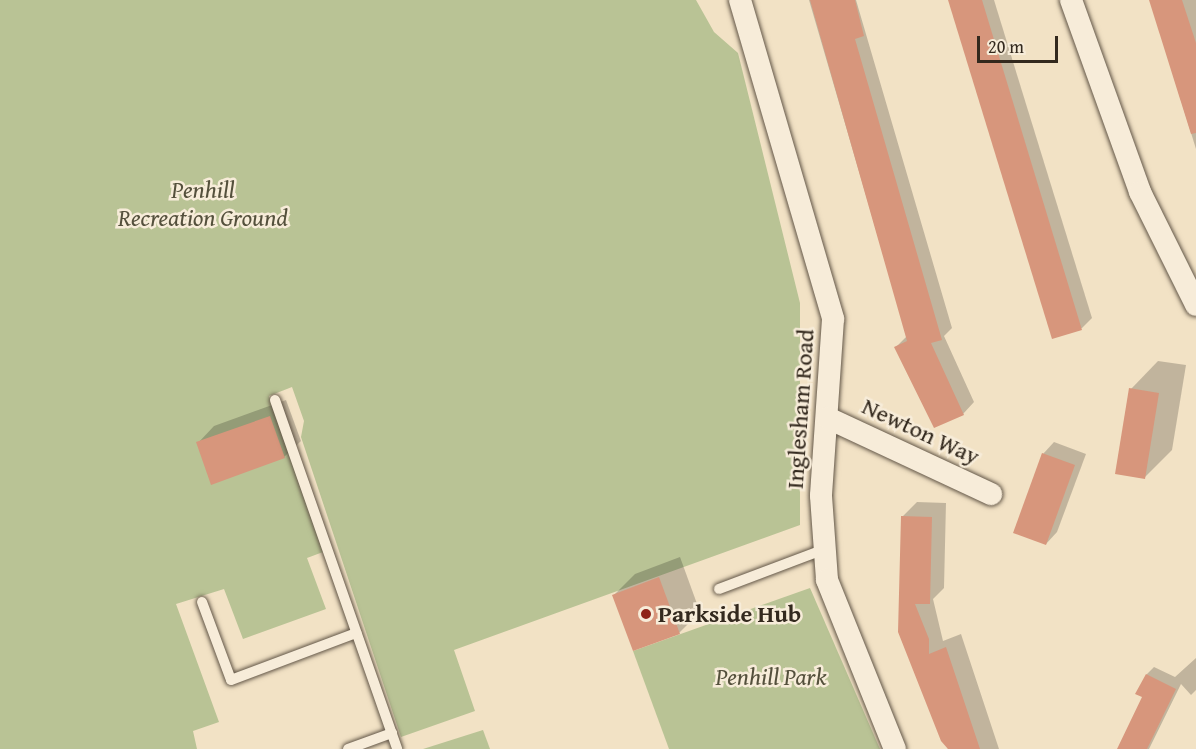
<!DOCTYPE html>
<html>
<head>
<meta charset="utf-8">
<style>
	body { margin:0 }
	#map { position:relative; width:1196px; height:749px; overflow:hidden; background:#f2e2c5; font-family:"Gentium Book Plus",serif }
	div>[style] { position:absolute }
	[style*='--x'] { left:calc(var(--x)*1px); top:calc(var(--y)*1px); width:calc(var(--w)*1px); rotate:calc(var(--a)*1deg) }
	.green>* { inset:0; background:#b9c395 }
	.shadow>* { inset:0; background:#0003 }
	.building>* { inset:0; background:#d7967c }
	.roads { filter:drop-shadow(0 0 2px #635748) drop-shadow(0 0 2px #635748) }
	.lane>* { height:10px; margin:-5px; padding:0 5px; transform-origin:5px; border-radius:5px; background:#f7ecd9 }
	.street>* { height:22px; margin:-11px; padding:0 11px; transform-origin:11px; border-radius:11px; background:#f7ecd9 }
	.dots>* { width:16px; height:16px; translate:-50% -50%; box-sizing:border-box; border:3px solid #f7ecd9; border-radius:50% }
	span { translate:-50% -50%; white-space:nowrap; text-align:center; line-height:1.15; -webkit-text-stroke:5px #f7ecd9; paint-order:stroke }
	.park-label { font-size:24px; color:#54503c; font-style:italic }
	.street-label { font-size:24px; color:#33291e }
	.poi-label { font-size:24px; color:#33291e; font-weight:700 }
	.left { translate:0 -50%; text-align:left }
	.scale { position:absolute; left:977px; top:36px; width:81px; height:27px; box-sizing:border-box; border:3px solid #33291e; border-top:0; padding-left:8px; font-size:18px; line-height:21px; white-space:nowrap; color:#33291e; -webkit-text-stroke:4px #f7ecd9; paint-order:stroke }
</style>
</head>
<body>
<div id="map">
	<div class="green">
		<div style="clip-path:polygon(0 0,696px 0,714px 32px,738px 53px,800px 303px,800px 525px,454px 650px,475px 711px,401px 737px,301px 437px,304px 421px,292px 387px,269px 396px,323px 552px,307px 558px,326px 609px,243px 639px,224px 589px,176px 604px,219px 722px,193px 731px,197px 749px,0 749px)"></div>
		<div style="clip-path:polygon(810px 588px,880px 749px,669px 749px,633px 651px)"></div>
		<div style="clip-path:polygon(483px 730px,490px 749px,423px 749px)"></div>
	</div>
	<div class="shadow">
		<div style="clip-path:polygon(809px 0,856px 0,952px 328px,944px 336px,974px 402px,963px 414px,896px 347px,907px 336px)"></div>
		<div style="clip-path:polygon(949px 0,994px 0,1092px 318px,1082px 328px,1053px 337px)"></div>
		<div style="clip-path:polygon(1150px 0,1196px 0,1196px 149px)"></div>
		<div style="clip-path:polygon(1158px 361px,1186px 365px,1172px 450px,1145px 477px,1131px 389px)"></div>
		<div style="clip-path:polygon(286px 400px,301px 441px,284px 457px,198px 443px,214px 426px)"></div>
		<div style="clip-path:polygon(1054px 442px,1086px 454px,1057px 532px,1046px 544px,1043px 454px)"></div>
		<div style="clip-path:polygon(917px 502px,946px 503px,944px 588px,933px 599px,943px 641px,961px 634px,999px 749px,948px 749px,900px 632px,902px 517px)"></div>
		<div style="clip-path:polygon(680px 557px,700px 612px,679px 633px,614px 595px,635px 574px)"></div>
		<div style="clip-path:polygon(1196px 658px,1196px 690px,1191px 695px,1181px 684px,1149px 749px,1119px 749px,1144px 697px,1147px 674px,1154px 667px,1175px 677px)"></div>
	</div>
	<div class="building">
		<div style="clip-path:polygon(810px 0,855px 0,864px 36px,855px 39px,942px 340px,931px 343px,964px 415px,934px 428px,894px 347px,907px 341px)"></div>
		<div style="clip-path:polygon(948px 0,982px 0,1082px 330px,1052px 339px)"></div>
		<div style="clip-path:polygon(1149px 0,1182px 0,1196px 43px,1196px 133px,1191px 134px)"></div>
		<div style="clip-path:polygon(1129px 388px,1159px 393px,1145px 479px,1115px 474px)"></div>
		<div style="clip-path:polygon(270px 416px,285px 458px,211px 485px,196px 442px)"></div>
		<div style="clip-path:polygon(1042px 453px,1075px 465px,1046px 545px,1013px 533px)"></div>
		<div style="clip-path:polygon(901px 516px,932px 517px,930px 604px,915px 604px,929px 639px,929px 654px,946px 647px,980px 749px,948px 749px,941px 741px,898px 632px)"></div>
		<div style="clip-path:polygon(659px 577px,680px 634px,633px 651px,612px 595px)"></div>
		<div style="clip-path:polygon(1146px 674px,1176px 689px,1147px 749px,1117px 749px,1142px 697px,1135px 694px)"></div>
	</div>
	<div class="roads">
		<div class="lane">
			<div style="--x:275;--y:400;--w:370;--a:70.7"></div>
			<div style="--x:719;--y:589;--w:110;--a:-20.7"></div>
			<div style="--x:202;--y:602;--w:83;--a:69.6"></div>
			<div style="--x:231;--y:680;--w:134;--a:-20.6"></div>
			<div style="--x:348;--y:749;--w:47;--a:-20"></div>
		</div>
		<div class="street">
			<div style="--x:740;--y:0;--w:332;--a:73.7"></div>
			<div style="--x:833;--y:319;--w:177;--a:93.9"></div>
			<div style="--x:821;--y:496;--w:84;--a:85.9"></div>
			<div style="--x:827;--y:580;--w:182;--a:68.1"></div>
			<div style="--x:1071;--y:0;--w:204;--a:70.2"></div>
			<div style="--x:1140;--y:192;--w:126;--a:63.6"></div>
			<div style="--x:828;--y:418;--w:180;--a:25"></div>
		</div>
	</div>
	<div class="dots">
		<div style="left:646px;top:614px;background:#8f2418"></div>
	</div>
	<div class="park-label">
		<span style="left:203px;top:204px">Penhill<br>Recreation Ground</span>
		<span style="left:771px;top:677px">Penhill Park</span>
	</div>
	<div class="street-label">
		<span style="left:800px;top:409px;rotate:-86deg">Inglesham Road</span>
		<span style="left:921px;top:431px;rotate:25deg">Newton Way</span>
	</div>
	<div class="poi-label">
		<span class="left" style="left:658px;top:614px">Parkside Hub</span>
	</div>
	<div class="scale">20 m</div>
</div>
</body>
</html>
